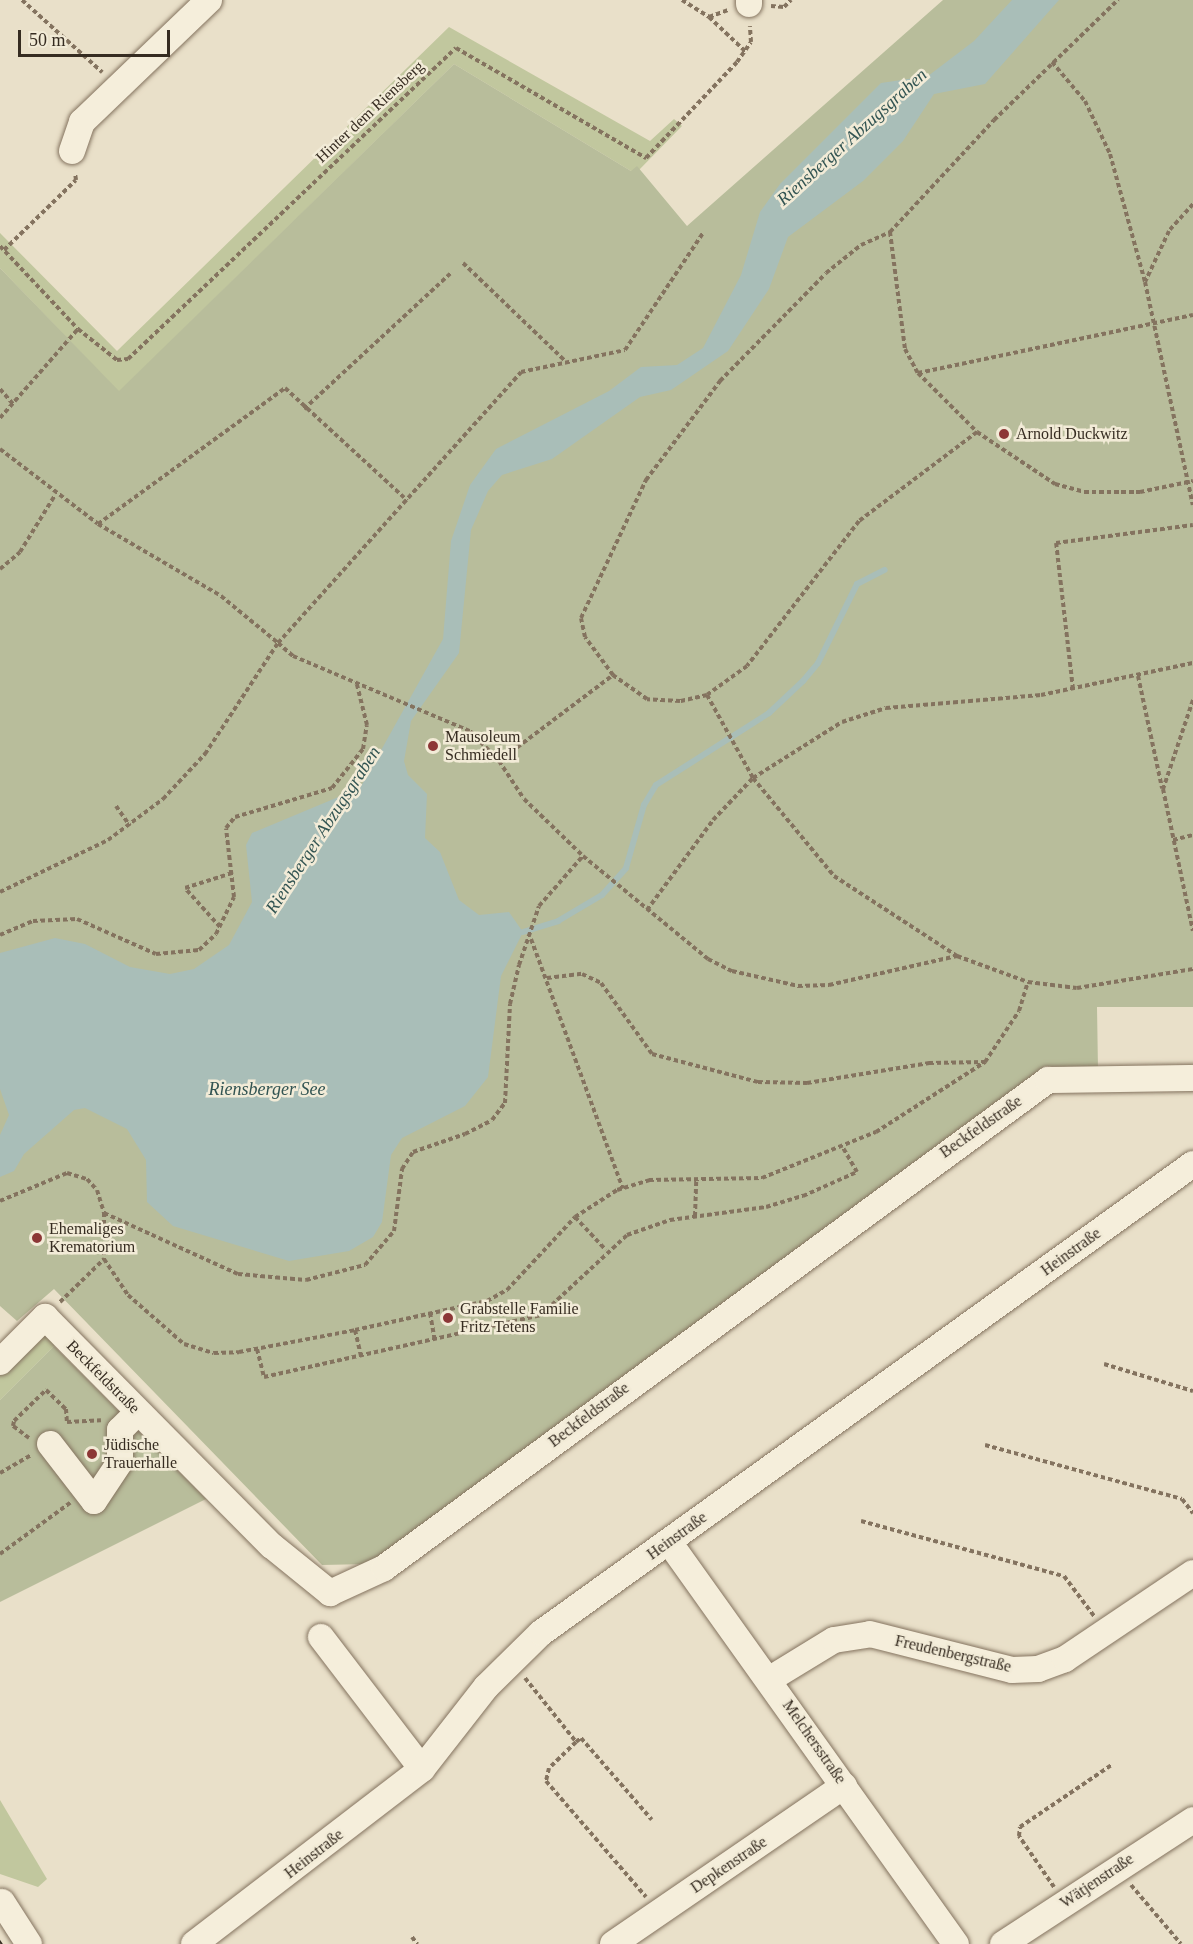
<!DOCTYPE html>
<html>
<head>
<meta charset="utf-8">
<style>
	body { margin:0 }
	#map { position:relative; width:1193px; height:1944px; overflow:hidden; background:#e9e0c9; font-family:"Times New Roman",serif }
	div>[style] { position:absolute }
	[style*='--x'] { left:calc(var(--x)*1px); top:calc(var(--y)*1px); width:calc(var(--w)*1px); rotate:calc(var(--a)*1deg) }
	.green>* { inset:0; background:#c1c79e }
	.cemetery>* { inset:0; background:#b8bd9b }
	.water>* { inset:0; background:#a9beb8 }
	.stream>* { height:6px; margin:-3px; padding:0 3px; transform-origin:3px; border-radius:3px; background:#a9beb8 }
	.path>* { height:4px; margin-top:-2px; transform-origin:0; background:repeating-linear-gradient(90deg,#84735f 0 4.5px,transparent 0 7.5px) }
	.roads { filter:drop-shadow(0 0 2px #84735f) drop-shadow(0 0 2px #84735f) }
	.minor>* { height:26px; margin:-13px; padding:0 13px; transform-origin:13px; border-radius:13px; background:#f5eedb }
	.tram>* { height:1.5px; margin:-0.75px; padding:0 0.75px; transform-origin:0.75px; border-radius:0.75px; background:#362c21 }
	.dots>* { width:16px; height:16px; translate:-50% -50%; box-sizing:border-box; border:3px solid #f2ebd7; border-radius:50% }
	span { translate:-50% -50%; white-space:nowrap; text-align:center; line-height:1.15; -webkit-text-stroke:5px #f2ebd7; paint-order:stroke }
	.street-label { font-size:16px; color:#362c21 }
	.poi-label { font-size:16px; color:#362c21 }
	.left { translate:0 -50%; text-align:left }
	.water-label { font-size:18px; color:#325452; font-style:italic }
	.scale { position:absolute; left:18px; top:30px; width:152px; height:27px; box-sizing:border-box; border:3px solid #362c21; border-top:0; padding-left:8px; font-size:18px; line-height:21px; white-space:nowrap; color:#362c21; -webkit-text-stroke:4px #f2ebd7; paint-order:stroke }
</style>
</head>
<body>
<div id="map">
	<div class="green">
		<div style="clip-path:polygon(449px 27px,650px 141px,674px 119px,682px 126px,639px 170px,631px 171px,454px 64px,119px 392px,0 268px,0 233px,117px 351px)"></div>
		<div style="clip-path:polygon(52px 1332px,58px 1337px,54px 1346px,0 1400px,0 1373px,37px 1336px)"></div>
		<div style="clip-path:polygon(0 1800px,47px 1879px,38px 1887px,0 1874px)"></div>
	</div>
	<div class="cemetery">
		<div style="clip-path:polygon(943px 0,1193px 0,1193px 1007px,1097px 1007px,1098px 1069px,1045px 1066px,368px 1564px,322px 1565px,54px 1289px,17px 1321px,0 1306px,0 268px,119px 391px,454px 64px,631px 171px,637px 166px,687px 226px)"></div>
		<div style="clip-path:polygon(54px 1346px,206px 1499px,0 1602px,0 1400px)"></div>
	</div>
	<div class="water">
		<div style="clip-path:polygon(1012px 0,1059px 0,985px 84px,934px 94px,903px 141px,863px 181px,788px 237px,769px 289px,728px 351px,671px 390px,640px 397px,552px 459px,502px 475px,488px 491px,471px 530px,459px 653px,411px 721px,404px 761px,408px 775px,427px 794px,425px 838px,440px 852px,459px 900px,479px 915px,509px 912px,523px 932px,501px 976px,488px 1077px,465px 1106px,402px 1138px,391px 1155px,382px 1222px,373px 1237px,349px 1251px,289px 1261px,173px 1226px,147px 1202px,146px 1160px,127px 1129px,85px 1108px,74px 1110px,24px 1154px,14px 1171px,0 1177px,0 1135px,9px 1115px,0 1089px,0 953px,55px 938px,85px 944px,130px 967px,170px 974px,194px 969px,229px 945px,252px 902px,246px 845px,252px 833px,360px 788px,443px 639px,451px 541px,470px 485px,496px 449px,609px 391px,641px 367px,677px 365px,703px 348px,741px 275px,760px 212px,780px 184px,881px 83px,928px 76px,974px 41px)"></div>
	</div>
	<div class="stream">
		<div style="--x:523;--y:932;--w:37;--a:-17"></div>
		<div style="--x:558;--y:921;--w:51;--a:-30.6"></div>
		<div style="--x:602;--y:895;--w:36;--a:-48"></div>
		<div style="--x:626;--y:868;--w:66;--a:-74.1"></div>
		<div style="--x:644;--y:805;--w:23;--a:-59"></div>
		<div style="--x:656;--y:785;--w:134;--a:-32.5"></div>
		<div style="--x:769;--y:713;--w:47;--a:-43.3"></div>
		<div style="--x:803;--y:681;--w:23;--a:-50"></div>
		<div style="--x:818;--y:663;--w:88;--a:-63.7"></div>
		<div style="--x:857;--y:584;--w:31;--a:-27"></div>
	</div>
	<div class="path">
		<div style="--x:22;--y:0;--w:108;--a:42"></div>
		<div style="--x:682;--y:0;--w:32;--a:32"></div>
		<div style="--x:709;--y:17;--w:20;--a:-20"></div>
		<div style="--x:771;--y:6;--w:13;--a:4"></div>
		<div style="--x:784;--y:7;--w:10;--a:-45"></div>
		<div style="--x:709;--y:17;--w:50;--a:43.4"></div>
		<div style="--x:1052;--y:62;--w:51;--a:49.8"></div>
		<div style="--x:1085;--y:101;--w:59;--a:64.7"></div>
		<div style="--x:1110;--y:154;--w:133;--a:74.7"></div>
		<div style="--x:1193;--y:204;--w:36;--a:132"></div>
		<div style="--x:1169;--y:231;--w:56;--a:115.2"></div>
		<div style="--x:1145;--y:282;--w:228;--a:77.9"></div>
		<div style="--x:890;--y:232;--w:118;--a:82.7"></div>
		<div style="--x:905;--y:349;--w:27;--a:62"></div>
		<div style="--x:918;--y:373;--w:83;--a:45"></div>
		<div style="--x:977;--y:432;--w:94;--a:33.7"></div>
		<div style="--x:1055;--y:484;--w:30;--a:15"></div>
		<div style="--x:1084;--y:492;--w:56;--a:0"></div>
		<div style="--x:1140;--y:492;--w:54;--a:-11.7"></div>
		<div style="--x:0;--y:246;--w:114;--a:46.8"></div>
		<div style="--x:78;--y:329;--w:50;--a:38.5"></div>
		<div style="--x:117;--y:360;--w:11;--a:-5"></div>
		<div style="--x:128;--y:359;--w:452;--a:-43.5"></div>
		<div style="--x:456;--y:48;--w:220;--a:30.1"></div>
		<div style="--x:646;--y:158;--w:132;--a:-46.5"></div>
		<div style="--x:737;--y:62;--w:24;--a:-55"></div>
		<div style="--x:751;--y:42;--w:16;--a:-94"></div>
		<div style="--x:4;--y:250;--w:100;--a:-44.2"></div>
		<div style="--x:76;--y:180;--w:7;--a:-98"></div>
		<div style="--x:463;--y:263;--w:140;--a:43.8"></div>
		<div style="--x:918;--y:373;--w:281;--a:-11.9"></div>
		<div style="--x:0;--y:389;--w:20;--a:49"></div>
		<div style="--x:304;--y:409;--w:200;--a:-42.8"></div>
		<div style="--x:0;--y:418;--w:118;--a:-48.8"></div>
		<div style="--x:977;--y:432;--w:148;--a:143"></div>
		<div style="--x:859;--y:521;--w:183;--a:127.7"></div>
		<div style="--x:747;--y:666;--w:49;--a:144.1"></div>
		<div style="--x:707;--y:695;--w:28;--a:167"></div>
		<div style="--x:680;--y:701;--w:33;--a:-177"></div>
		<div style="--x:647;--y:699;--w:42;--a:-144.8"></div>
		<div style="--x:613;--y:675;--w:47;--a:-126.4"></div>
		<div style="--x:585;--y:637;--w:19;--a:-102"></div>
		<div style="--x:581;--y:618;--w:153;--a:-64.8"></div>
		<div style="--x:646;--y:480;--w:124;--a:-53.2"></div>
		<div style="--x:720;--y:381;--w:151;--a:-45.5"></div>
		<div style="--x:826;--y:273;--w:45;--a:-38.7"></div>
		<div style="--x:861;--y:245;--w:32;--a:-24"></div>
		<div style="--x:890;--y:232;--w:153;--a:-47.1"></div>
		<div style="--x:994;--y:120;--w:173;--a:-44.1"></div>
		<div style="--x:0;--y:449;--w:123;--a:37.4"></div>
		<div style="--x:98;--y:524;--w:143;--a:30.3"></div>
		<div style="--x:221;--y:596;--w:74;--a:39.5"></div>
		<div style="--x:278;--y:643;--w:364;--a:-48.1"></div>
		<div style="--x:521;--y:372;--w:106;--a:-11.9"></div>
		<div style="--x:625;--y:350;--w:141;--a:-56.3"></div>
		<div style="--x:98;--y:524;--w:231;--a:-36"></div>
		<div style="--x:285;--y:388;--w:166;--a:42.6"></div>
		<div style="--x:0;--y:569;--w:26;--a:-40"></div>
		<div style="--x:20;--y:552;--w:67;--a:-58.4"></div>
		<div style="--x:1138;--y:676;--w:115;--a:77.9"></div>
		<div style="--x:1073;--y:689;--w:147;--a:-96.6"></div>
		<div style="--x:1056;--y:543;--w:138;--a:-7.5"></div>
		<div style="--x:707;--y:695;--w:95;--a:61"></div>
		<div style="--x:753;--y:778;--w:127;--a:50.4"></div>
		<div style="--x:834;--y:876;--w:147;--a:33"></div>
		<div style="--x:957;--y:956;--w:76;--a:20.1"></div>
		<div style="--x:1028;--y:982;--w:49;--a:7"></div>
		<div style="--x:1077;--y:988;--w:118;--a:-9.3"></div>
		<div style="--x:1193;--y:700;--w:94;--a:108.6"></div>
		<div style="--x:1163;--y:789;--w:145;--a:78.1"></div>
		<div style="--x:499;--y:761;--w:143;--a:-37"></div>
		<div style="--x:116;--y:806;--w:24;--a:55"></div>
		<div style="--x:1173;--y:840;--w:21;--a:-14"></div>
		<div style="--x:0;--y:892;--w:120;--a:-25.7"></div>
		<div style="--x:108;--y:840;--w:69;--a:-36.7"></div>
		<div style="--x:163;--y:799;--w:62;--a:-47"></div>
		<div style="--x:205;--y:754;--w:133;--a:-56.7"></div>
		<div style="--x:278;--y:643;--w:20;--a:41"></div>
		<div style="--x:293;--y:656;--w:192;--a:23"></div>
		<div style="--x:470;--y:731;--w:42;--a:46"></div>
		<div style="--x:499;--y:761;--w:45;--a:56.7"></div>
		<div style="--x:524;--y:799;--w:82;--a:44"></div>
		<div style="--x:583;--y:856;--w:162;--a:39.5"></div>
		<div style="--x:708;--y:959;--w:27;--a:27"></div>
		<div style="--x:732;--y:971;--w:68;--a:12.8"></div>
		<div style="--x:798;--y:986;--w:31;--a:-2"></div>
		<div style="--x:829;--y:985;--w:131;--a:-12.8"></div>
		<div style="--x:647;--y:910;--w:112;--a:-53.7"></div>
		<div style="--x:713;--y:820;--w:58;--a:-46.4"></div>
		<div style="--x:753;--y:778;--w:105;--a:-32.2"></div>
		<div style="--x:842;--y:722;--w:46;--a:-17.7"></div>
		<div style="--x:886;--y:708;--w:156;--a:-4.8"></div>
		<div style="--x:1041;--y:695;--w:155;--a:-11.9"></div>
		<div style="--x:220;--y:927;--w:52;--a:-131.9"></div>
		<div style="--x:185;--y:888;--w:49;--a:-17.7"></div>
		<div style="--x:0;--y:935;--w:36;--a:-23"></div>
		<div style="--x:33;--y:921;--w:44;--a:-2.6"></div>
		<div style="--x:77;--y:919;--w:86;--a:23.9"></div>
		<div style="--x:156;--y:954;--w:43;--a:-5.3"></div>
		<div style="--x:199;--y:950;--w:23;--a:-43"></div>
		<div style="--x:216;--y:934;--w:41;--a:-64.1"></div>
		<div style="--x:234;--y:897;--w:69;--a:-96.6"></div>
		<div style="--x:226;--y:828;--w:14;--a:-51"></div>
		<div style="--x:235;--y:817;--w:101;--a:-16.6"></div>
		<div style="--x:332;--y:788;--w:50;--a:-51.5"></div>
		<div style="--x:363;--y:749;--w:24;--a:-81"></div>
		<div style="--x:367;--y:725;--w:45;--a:-104"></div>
		<div style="--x:531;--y:939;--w:266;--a:69.8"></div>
		<div style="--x:547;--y:978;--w:35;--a:-7"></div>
		<div style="--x:582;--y:974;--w:21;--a:25"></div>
		<div style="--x:601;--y:983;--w:87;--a:54.3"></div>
		<div style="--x:652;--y:1054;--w:110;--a:14.8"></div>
		<div style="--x:758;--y:1082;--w:49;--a:1.2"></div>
		<div style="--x:807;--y:1083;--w:124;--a:-9.3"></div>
		<div style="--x:929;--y:1063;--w:56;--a:-1"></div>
		<div style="--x:0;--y:1201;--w:73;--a:-22.7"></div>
		<div style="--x:67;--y:1173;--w:21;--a:17"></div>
		<div style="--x:87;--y:1179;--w:15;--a:48"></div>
		<div style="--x:97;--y:1190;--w:24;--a:73"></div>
		<div style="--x:104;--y:1213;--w:46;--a:90"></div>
		<div style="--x:104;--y:1259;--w:43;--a:56.3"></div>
		<div style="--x:128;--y:1295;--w:74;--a:41.2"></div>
		<div style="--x:184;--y:1344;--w:31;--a:17"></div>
		<div style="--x:214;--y:1353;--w:25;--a:-2"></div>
		<div style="--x:239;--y:1352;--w:118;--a:-10.7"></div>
		<div style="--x:355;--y:1330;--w:135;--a:-12.4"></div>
		<div style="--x:487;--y:1301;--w:23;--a:-29"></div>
		<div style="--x:507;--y:1290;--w:100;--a:-47"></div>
		<div style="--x:575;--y:1217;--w:50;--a:-32.7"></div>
		<div style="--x:617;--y:1190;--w:34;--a:-17"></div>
		<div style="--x:649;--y:1180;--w:113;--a:-1"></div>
		<div style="--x:762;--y:1178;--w:123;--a:-22"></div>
		<div style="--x:876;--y:1132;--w:130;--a:-32.7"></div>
		<div style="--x:985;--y:1062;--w:61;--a:-56.3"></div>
		<div style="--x:1019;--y:1011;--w:30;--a:-73"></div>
		<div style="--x:104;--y:1213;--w:147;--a:24.5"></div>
		<div style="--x:238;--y:1274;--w:68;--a:5"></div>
		<div style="--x:306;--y:1280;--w:61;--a:-14.3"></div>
		<div style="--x:365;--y:1265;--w:45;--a:-49.5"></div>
		<div style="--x:394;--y:1231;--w:63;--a:-82.6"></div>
		<div style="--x:402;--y:1169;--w:20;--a:-57"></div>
		<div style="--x:413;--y:1152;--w:55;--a:-19.1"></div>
		<div style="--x:465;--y:1134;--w:30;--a:-27"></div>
		<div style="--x:492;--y:1120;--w:21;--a:-53"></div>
		<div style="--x:505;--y:1103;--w:99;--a:-87.1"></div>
		<div style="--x:510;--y:1004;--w:40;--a:-77"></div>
		<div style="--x:519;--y:965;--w:62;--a:-71.3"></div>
		<div style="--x:539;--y:906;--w:67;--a:-48.7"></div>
		<div style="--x:695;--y:1216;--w:37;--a:-88"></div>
		<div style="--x:575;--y:1217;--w:45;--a:46.8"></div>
		<div style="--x:60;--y:1302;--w:62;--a:-44.3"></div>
		<div style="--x:430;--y:1313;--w:28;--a:80"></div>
		<div style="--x:355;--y:1330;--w:27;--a:77"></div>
		<div style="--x:257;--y:1349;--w:29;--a:76"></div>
		<div style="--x:264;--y:1377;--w:284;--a:-12.6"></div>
		<div style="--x:541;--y:1315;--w:117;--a:-42.9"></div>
		<div style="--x:627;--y:1235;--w:46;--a:-19.2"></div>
		<div style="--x:670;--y:1220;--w:97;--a:-7.7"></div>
		<div style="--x:766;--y:1207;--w:39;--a:-17"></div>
		<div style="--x:803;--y:1196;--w:59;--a:-24"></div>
		<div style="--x:857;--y:1172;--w:28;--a:-120"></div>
		<div style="--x:1104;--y:1364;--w:93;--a:16.9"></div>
		<div style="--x:29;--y:1438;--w:20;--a:-143"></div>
		<div style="--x:13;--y:1426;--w:5;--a:-79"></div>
		<div style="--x:14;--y:1421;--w:45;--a:-44.1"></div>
		<div style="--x:46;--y:1390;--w:28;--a:44"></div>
		<div style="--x:66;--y:1409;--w:13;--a:86"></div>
		<div style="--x:67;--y:1422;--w:34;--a:-3"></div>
		<div style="--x:985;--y:1445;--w:204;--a:15.3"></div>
		<div style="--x:1182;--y:1499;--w:18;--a:52"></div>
		<div style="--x:0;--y:1473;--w:36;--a:-30"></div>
		<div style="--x:861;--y:1521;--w:210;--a:15.2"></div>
		<div style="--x:1064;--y:1576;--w:50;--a:53.1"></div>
		<div style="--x:0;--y:1554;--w:87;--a:-36.1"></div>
		<div style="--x:525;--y:1678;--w:82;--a:51.4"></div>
		<div style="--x:576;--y:1742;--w:6;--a:-39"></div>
		<div style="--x:581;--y:1738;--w:108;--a:49.1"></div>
		<div style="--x:576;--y:1742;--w:37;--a:136"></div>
		<div style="--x:549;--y:1768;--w:13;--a:103"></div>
		<div style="--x:546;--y:1781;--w:153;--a:49.2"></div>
		<div style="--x:1131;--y:1885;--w:77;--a:49.7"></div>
		<div style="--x:1054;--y:1887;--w:62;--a:-124.5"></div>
		<div style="--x:1019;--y:1836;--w:9;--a:-84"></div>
		<div style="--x:1020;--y:1827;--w:112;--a:-34.1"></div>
		<div style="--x:412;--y:1937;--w:9;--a:54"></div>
	</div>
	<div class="roads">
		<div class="minor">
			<div style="--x:749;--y:0;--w:4;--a:90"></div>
			<div style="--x:72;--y:151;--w:31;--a:-71"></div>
			<div style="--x:82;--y:122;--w:176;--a:-43.8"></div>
			<div style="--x:0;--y:1362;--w:64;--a:-45"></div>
			<div style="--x:45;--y:1317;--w:322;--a:45.3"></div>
			<div style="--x:272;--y:1546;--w:75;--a:39"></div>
			<div style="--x:330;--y:1593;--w:60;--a:-24.8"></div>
			<div style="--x:384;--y:1568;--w:824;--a:-36.31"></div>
			<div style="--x:1048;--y:1080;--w:145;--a:-0.8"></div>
			<div style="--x:50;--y:1444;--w:72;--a:52.3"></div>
			<div style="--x:94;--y:1501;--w:47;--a:-56.3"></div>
			<div style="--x:120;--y:1462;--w:32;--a:-90"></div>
			<div style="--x:120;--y:1430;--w:25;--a:-45"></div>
			<div style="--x:669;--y:1542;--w:494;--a:54.5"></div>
			<div style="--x:321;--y:1637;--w:166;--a:52.6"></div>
			<div style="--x:770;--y:1679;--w:75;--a:-31.4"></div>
			<div style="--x:834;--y:1640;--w:36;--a:-9"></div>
			<div style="--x:870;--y:1634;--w:146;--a:14.2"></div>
			<div style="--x:1012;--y:1670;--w:26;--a:-2"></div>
			<div style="--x:1038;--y:1669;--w:29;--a:-20"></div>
			<div style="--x:1065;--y:1659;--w:154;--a:-33.9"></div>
			<div style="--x:2;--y:1902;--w:50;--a:57.3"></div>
			<div style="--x:194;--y:1944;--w:287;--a:-37.5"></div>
			<div style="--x:422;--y:1769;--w:104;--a:-52"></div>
			<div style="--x:486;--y:1687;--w:77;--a:-44.5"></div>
			<div style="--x:541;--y:1633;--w:803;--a:-35.73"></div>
			<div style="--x:613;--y:1944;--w:280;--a:-34.4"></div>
			<div style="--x:1003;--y:1944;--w:227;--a:-33.1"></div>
		</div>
	</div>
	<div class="tram">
		<div style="--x:0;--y:1941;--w:4;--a:56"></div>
	</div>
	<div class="dots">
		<div style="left:1004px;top:434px;background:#8c3736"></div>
		<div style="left:433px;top:746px;background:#8c3736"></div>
		<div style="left:37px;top:1238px;background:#8c3736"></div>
		<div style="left:448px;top:1318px;background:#8c3736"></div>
		<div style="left:92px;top:1454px;background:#8c3736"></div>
	</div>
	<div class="street-label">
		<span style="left:370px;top:112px;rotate:-43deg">Hinter dem Riensberg</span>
		<span style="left:981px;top:1127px;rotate:-35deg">Beckfeldstraße</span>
		<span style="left:1071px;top:1252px;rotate:-36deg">Heinstraße</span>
		<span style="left:103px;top:1377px;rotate:45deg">Beckfeldstraße</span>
		<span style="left:589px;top:1415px;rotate:-37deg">Beckfeldstraße</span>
		<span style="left:677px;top:1536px;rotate:-36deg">Heinstraße</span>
		<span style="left:953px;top:1654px;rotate:13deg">Freudenbergstraße</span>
		<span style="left:814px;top:1742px;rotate:55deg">Melchersstraße</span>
		<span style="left:314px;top:1854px;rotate:-38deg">Heinstraße</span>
		<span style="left:729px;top:1865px;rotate:-34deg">Depkenstraße</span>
		<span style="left:1097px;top:1881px;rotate:-34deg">Wätjenstraße</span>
	</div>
	<div class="poi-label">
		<span class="left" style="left:1016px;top:434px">Arnold Duckwitz</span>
		<span class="left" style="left:445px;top:746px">Mausoleum<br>Schmiedell</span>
		<span class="left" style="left:49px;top:1238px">Ehemaliges<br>Krematorium</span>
		<span class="left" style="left:460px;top:1318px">Grabstelle Familie<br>Fritz Tetens</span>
		<span class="left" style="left:104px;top:1454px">Jüdische<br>Trauerhalle</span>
	</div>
	<div class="water-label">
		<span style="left:852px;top:137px;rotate:-42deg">Riensberger Abzugsgraben</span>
		<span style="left:323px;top:830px;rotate:-57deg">Riensberger Abzugsgraben</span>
		<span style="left:267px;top:1089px">Riensberger See</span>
	</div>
	<div class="scale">50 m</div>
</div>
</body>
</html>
